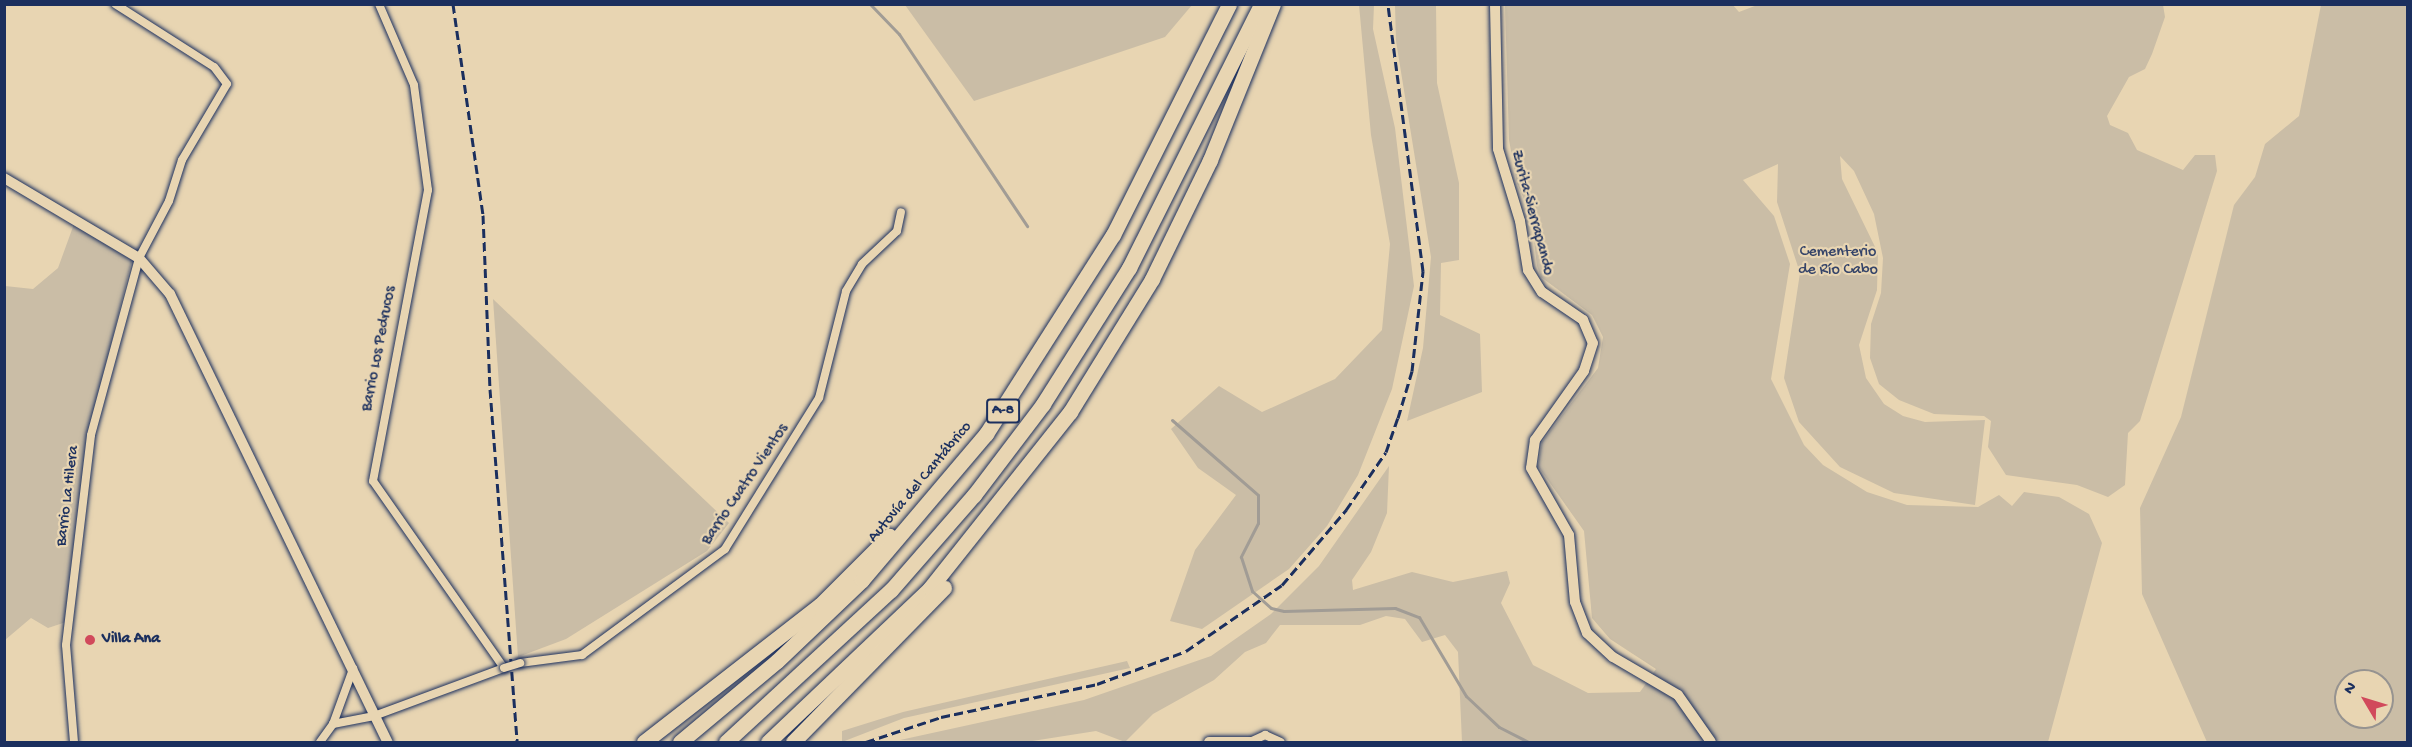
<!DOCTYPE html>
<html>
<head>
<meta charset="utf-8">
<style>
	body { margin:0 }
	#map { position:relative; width:2412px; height:747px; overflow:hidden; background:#e8d5b2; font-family:"Gochi Hand",sans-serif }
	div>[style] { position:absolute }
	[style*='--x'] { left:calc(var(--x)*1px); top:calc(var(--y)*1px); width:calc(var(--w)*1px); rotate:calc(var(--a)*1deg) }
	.green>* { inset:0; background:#cabda6 }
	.stream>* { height:3px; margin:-1.5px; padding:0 1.5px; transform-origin:1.5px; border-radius:1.5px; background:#a19c95 }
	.roads { filter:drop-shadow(0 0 2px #1b2f5e) drop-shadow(0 0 2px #1b2f5e) }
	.minor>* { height:8px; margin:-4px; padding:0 4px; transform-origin:4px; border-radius:4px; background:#e8d5b2 }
	.tertiary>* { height:10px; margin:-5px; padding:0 5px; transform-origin:5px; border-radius:5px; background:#e8d5b2 }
	.motorway>* { height:15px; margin:-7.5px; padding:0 7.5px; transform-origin:7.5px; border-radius:7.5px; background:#e8d5b2 }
	.rail>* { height:3px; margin-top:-1.5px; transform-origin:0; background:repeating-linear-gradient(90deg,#1b2f5e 0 9px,transparent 0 13.5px) }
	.bridges { filter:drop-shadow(0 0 2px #1b2f5e) drop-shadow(0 0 2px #1b2f5e) }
	.minor-bridge>* { height:8px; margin:-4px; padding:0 4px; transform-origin:4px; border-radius:4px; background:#e8d5b2 }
	.dots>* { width:16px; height:16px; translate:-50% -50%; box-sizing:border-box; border:3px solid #e8d5b2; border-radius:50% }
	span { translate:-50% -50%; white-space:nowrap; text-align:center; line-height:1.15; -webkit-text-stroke:4.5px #e8d5b2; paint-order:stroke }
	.shield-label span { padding:2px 4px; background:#e8d5b2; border:2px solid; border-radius:4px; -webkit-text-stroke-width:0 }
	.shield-label { font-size:15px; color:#1b2f5e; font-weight:700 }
	.street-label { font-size:16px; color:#1b2f5e }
	.park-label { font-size:16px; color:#354469 }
	.poi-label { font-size:16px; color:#1b2f5e; font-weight:700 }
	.left { translate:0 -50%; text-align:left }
	.frame { position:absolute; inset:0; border:6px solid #1b2f5e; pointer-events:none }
	.north { position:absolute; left:2334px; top:669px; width:60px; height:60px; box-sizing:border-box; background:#e8d5b2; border:2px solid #969390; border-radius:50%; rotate:308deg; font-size:16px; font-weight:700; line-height:24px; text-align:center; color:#1b2f5e }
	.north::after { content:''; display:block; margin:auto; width:21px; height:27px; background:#d1495b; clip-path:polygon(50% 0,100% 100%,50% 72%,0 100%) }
</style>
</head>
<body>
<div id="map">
	<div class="green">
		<div style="clip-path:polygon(1732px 4px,1739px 12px,1760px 4px,2163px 5px,2165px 17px,2152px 54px,2145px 69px,2129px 77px,2107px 116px,2110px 125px,2128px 133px,2137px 150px,2183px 170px,2195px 155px,2215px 155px,2217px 171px,2140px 421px,2128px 433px,2125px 485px,2108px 497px,2077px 485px,2006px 475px,1988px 447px,1991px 421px,1984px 416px,1934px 414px,1899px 400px,1879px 384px,1870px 358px,1871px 324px,1881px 293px,1883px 258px,1874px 214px,1854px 171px,1840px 156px,1842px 179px,1878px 253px,1877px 290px,1859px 345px,1866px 378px,1884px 404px,1903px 416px,1925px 422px,1985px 420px,1975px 505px,1894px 493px,1840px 467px,1799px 422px,1784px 378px,1800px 273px,1777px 202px,1778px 164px,1743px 180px,1774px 216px,1790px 264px,1771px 379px,1804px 445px,1823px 465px,1867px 492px,1907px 505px,1978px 507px,1999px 495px,2012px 506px,2024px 492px,2059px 497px,2089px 514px,2102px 543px,2048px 742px,1462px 742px,1458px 652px,1445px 635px,1422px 642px,1405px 619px,1386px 616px,1360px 625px,1280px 625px,1266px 643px,1245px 652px,1214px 680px,1153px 714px,1125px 742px,1096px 731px,1026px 742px,900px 740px,1084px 700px,1211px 656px,1271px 614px,1319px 566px,1389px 466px,1387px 513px,1371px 552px,1352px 580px,1353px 590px,1412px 572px,1453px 582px,1507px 571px,1510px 583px,1501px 603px,1533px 665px,1588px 693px,1640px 692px,1656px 669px,1610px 639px,1592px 618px,1584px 531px,1538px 466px,1542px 442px,1598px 368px,1603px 337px,1592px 315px,1541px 277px,1537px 266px,1531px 215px,1517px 183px,1509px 140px,1505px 5px)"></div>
		<div style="clip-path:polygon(905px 5px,1192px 5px,1165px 37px,974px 101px)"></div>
		<div style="clip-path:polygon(1359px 5px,1374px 5px,1373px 29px,1395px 128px,1414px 286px,1392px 389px,1358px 475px,1327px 526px,1289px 569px,1202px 629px,1170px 621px,1195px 550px,1236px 495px,1198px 468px,1171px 429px,1219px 386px,1262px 412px,1335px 379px,1382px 330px,1390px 244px,1371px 135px)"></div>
		<div style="clip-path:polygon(1395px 5px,1436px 5px,1437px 83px,1459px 183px,1459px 260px,1441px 263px,1440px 315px,1480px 334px,1482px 392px,1407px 421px,1423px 348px,1431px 257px,1396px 41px)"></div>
		<div style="clip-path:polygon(evenodd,2321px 5px,2407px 5px,2407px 742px,2207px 742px,2142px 594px,2140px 508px,2181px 417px,2234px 205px,2255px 177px,2265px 144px,2299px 116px,2321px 5px,2346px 681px,2382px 681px,2382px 717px,2346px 717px,2346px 681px)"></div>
		<div style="clip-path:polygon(74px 224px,132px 259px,90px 430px,66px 622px,48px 628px,31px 618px,5px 640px,5px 286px,33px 289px,58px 268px)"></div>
		<div style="clip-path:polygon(493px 299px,729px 523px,707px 551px,566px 639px,518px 657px)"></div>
		<div style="clip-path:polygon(1127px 661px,1130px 668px,904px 718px,842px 742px,842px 731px,903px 712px)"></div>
	</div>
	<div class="stream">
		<div style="--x:870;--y:4;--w:42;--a:46"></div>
		<div style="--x:899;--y:34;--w:231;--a:56.3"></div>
		<div style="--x:1172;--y:420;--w:114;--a:41.1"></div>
		<div style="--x:1258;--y:495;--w:28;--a:90"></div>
		<div style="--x:1258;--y:523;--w:38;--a:117"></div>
		<div style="--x:1241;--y:557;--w:36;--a:72"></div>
		<div style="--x:1252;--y:591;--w:25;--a:42"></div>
		<div style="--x:1271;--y:608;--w:13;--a:13"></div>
		<div style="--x:1284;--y:611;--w:111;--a:-1.5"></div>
		<div style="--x:1395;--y:608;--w:26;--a:21"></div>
		<div style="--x:1419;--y:617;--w:92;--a:59.3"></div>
		<div style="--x:1466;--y:696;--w:45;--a:43.2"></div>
		<div style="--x:1499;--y:727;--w:33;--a:27"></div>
	</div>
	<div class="roads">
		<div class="minor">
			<div style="--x:520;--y:663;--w:63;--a:-7.4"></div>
			<div style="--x:582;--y:655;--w:178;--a:-36.5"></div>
			<div style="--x:725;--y:549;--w:178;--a:-58.1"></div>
			<div style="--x:819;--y:398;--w:110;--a:-75.8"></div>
			<div style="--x:846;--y:291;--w:31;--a:-59"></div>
			<div style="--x:862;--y:264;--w:48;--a:-43.3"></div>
			<div style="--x:897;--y:231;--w:19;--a:-78"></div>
			<div style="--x:333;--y:724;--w:42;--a:-11"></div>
			<div style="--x:374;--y:716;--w:139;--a:-20.3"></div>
			<div style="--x:504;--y:668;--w:228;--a:-125"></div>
			<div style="--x:373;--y:481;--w:296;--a:-79.3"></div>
			<div style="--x:428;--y:190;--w:106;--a:-97.6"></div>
			<div style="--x:414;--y:85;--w:88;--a:-113.4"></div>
			<div style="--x:74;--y:742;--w:97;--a:-94.7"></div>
			<div style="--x:66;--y:645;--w:211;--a:-83.2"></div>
			<div style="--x:91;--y:435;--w:183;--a:-74.8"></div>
			<div style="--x:139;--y:258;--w:64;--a:-62.2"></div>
			<div style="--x:169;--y:201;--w:43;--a:-72.4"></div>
			<div style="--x:182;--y:160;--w:88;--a:-59.4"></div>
			<div style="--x:227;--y:84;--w:21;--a:-127"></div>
			<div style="--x:214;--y:67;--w:117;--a:-147.5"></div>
			<div style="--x:320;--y:742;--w:22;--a:-54"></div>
			<div style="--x:333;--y:724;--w:59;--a:-70"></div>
			<div style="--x:1250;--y:742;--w:17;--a:-25"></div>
			<div style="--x:1265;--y:735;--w:17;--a:24"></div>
		</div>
		<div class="tertiary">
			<div style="--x:1495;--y:4;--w:145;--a:88.8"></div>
			<div style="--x:1498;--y:149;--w:75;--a:73"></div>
			<div style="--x:1520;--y:221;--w:50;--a:80.7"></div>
			<div style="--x:1528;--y:270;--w:26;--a:58"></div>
			<div style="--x:1542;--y:292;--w:50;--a:34.3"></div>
			<div style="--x:1583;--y:320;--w:25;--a:67"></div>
			<div style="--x:1593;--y:343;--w:29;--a:108"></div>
			<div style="--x:1584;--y:371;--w:85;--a:125.4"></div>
			<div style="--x:1535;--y:440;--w:28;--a:98"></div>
			<div style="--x:1531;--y:468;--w:77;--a:60.4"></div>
			<div style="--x:1569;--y:535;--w:67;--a:84.9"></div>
			<div style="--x:1575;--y:602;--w:33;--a:69"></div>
			<div style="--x:1587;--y:633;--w:35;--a:43"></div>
			<div style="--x:1613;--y:657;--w:75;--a:30.3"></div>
			<div style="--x:1678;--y:695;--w:57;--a:54.9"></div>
			<div style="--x:4;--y:178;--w:157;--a:30.7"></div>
			<div style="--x:139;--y:258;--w:48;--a:49.3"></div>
			<div style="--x:170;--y:294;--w:498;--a:64.1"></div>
			<div style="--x:1209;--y:742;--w:42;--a:0"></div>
		</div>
		<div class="motorway">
			<div style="--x:644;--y:742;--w:223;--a:-37.9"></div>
			<div style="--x:820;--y:605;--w:98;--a:-45"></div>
			<div style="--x:680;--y:742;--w:126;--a:-39.9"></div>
			<div style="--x:777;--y:661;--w:117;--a:-43.6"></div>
			<div style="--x:862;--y:580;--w:192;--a:-49.7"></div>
			<div style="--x:986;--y:434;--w:236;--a:-57.5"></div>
			<div style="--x:1113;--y:235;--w:258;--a:-63.3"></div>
			<div style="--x:726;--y:742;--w:224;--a:-42.7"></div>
			<div style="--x:891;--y:590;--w:126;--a:-48.9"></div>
			<div style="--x:974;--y:495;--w:114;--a:-52.8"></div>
			<div style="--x:1043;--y:404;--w:161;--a:-57.7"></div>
			<div style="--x:1129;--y:268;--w:295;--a:-63.4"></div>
			<div style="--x:768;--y:742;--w:224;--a:-43.5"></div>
			<div style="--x:930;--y:588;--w:225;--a:-51.5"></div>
			<div style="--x:1070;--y:412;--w:156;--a:-58.3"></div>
			<div style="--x:1152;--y:279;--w:132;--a:-64"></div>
			<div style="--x:1210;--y:160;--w:168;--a:-68"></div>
			<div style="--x:793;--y:742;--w:216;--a:-45.6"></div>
		</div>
	</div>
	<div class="rail">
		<div style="--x:453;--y:4;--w:213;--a:81.9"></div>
		<div style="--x:483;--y:215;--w:174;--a:87.7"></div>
		<div style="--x:490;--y:389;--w:354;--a:85.6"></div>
		<div style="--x:866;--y:742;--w:79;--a:-18.4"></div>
		<div style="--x:941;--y:717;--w:159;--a:-11.9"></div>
		<div style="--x:1097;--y:684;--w:95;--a:-20.3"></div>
		<div style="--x:1186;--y:651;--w:116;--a:-34.5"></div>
		<div style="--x:1282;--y:585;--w:99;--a:-49.5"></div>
		<div style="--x:1346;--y:510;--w:70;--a:-55.4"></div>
		<div style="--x:1386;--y:452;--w:36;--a:-71"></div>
		<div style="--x:1398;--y:418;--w:49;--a:-73.4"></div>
		<div style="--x:1412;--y:371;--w:101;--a:-83.7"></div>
		<div style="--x:1423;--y:271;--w:269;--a:-97.5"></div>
	</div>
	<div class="bridges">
		<div class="minor-bridge">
			<div style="--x:504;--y:668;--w:17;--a:-17"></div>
		</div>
	</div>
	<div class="dots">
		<div style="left:90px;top:640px;background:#d1495b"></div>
	</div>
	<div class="shield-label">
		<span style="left:1003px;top:411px">A-8</span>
	</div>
	<div class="street-label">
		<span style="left:1531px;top:213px;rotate:75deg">Zurita-Sierrapando</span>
		<span style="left:380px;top:349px;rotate:-79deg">Barrio Los Pedrucos</span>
		<span style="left:921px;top:483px;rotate:-50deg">Autovía del Cantábrico</span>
		<span style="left:746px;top:485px;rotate:-56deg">Barrio Cuatro Vientos</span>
		<span style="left:69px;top:496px;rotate:-83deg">Barrio La Hilera</span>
	</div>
	<div class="park-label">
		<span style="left:1838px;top:262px">Cementerio<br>de Río Cabo</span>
	</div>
	<div class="poi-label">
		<span class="left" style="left:102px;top:640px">Villa Ana</span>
	</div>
	<div class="frame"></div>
	<div class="north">N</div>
</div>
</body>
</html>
